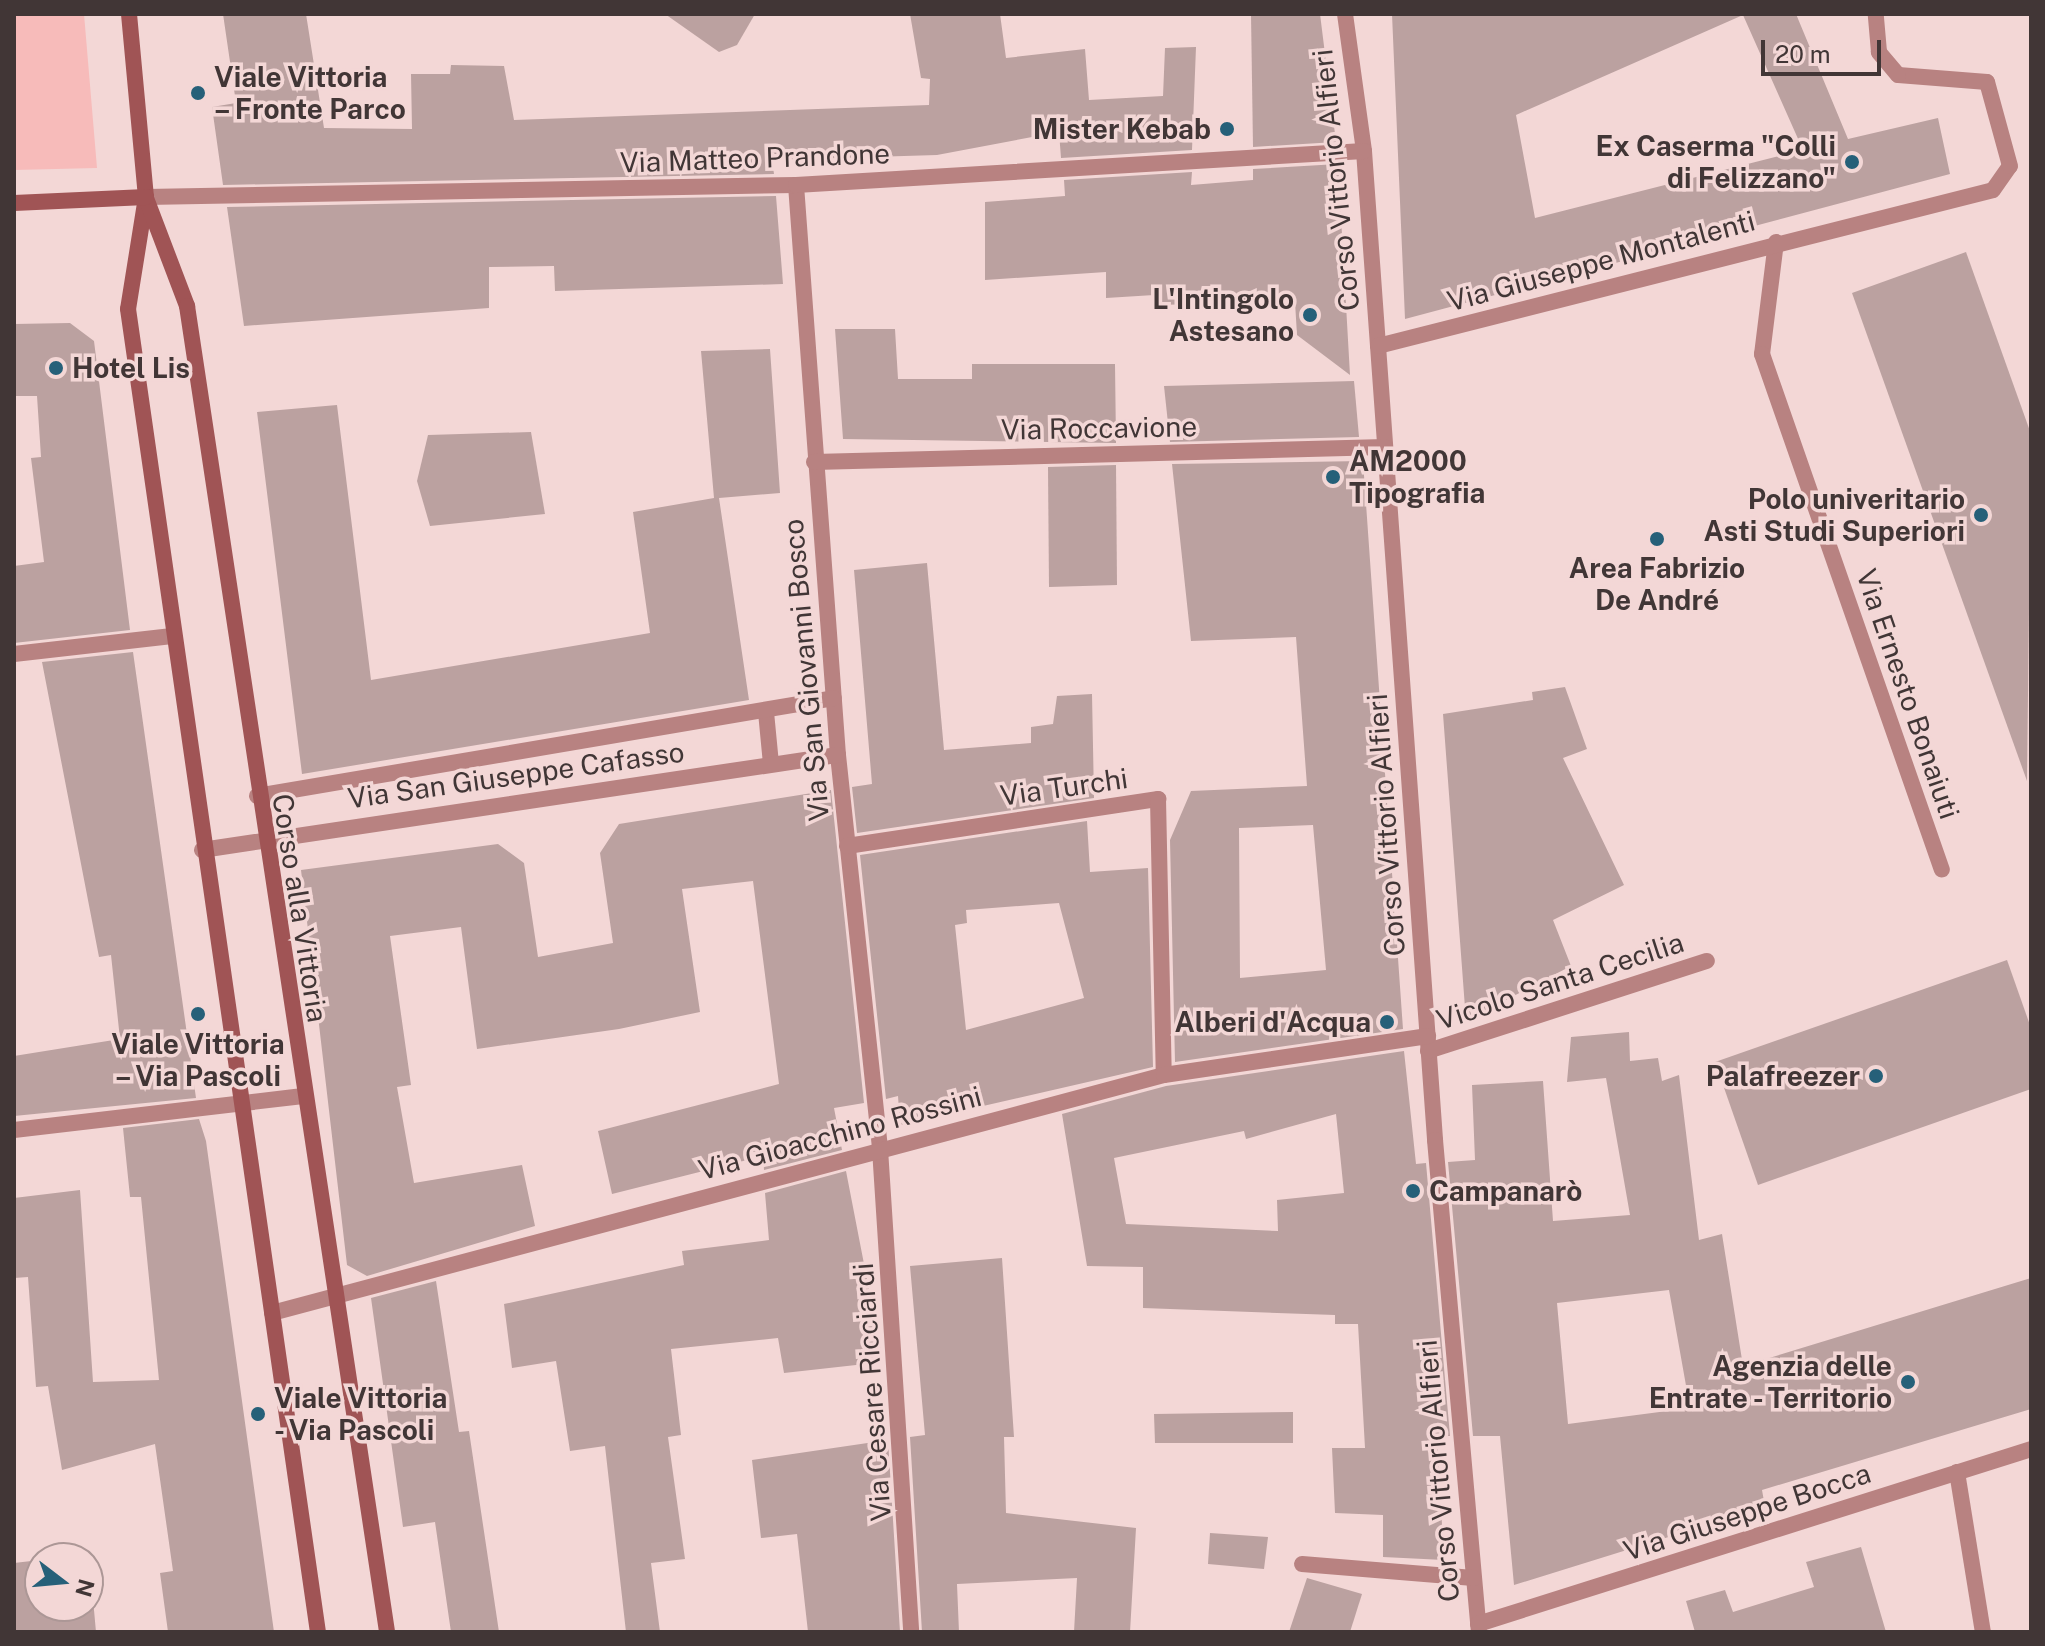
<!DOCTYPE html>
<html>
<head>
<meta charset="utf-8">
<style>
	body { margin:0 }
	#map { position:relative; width:2045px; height:1646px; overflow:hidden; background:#f3d7d6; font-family:"Public Sans",sans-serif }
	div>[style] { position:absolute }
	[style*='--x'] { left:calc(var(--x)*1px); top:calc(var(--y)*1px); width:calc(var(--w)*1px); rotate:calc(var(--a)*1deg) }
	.green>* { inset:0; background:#f7bbba }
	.building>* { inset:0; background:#bba1a0 }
	.street>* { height:16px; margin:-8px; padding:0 8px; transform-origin:8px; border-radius:8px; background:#b88281 }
	.secondary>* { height:16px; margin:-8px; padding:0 8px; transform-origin:8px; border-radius:8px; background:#a05455 }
	.dots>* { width:22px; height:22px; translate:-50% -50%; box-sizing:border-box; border:4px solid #f3d7d6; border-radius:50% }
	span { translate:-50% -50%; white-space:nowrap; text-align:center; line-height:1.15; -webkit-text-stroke:7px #f3d7d6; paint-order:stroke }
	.poi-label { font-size:28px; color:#413636; font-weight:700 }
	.left { translate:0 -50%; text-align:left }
	.right { translate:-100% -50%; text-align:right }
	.street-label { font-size:28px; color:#413636 }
	.frame { position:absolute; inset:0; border:16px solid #413636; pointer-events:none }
	.north { position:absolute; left:24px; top:1542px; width:80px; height:80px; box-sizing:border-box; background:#f3d7d6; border:2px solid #ac9796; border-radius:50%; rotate:106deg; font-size:22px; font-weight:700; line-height:32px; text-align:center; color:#413636 }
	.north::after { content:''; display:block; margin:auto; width:28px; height:36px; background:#266079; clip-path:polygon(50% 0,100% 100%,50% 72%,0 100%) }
	.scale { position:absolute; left:1761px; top:40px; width:120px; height:36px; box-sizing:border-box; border:4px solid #413636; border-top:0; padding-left:10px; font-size:24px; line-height:28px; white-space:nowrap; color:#413636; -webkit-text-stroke:6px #f3d7d6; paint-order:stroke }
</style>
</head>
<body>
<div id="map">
	<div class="green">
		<div style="clip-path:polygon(14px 14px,84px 14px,97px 168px,14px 170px)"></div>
	</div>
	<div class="building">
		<div style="clip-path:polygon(223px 14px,306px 14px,324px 128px,412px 129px,411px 74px,450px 74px,451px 65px,504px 66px,514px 120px,929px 105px,930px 79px,921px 78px,910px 14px,1000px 14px,1006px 58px,1085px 49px,1089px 100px,1163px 96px,1165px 48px,1196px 47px,1192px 150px,1061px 158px,1059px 132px,937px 155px,772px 160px,774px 174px,223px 185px,212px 107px,236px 103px)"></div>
		<div style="clip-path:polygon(665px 14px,755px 14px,737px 45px,719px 52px)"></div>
		<div style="clip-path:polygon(1251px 14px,1320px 14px,1336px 142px,1253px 147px)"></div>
		<div style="clip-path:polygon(evenodd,1392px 14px,1796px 14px,1848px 139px,1938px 118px,1950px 174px,1405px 319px,1392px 14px,1743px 15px,1803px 150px,1535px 218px,1516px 115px,1743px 15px)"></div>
		<div style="clip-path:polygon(1338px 164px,1350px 375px,1297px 335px,1295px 302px,1155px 305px,1154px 295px,1106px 298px,1106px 272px,985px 280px,985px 202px,1065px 196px,1064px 180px,1192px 172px,1191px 185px,1253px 180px,1253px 169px)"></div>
		<div style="clip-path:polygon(776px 196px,783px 284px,555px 291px,554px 266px,489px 267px,489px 308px,244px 326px,227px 207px)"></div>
		<div style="clip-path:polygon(1966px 252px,2031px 434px,2027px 781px,1852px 293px)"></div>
		<div style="clip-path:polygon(70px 323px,94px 341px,130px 630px,14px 643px,14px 566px,44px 562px,31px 458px,41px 457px,37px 396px,14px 396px,14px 324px)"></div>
		<div style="clip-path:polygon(835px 329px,895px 329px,898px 379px,972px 379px,972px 364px,1115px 364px,1116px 443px,843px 439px)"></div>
		<div style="clip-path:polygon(770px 349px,780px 493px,719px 498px,749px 700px,302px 774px,257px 412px,337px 405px,371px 680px,650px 633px,633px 512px,714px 498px,701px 351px)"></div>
		<div style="clip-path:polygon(1354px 381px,1359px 437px,1170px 442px,1164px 386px)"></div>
		<div style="clip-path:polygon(531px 432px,545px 514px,430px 526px,417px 481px,428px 435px)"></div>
		<div style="clip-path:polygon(evenodd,1363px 461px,1403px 1029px,1175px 1062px,1170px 840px,1191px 791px,1307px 786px,1296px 637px,1191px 641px,1172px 464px,1363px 461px,1313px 825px,1326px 970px,1240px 978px,1239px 828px,1313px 825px)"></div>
		<div style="clip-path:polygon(1116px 465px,1117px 585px,1049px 587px,1048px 467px)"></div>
		<div style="clip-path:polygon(927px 563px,944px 750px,1031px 743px,1031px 727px,1053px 724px,1057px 696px,1092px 694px,1094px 798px,857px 833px,852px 787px,872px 784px,854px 570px)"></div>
		<div style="clip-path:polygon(133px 652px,196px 1098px,14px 1116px,14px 1056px,120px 1039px,111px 955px,99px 957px,42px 662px)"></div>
		<div style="clip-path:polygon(1565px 687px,1587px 749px,1563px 758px,1624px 885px,1553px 920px,1571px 966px,1466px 1021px,1443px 714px,1533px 700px,1532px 692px)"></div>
		<div style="clip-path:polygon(831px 790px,864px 1103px,834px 1108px,842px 1150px,764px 1170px,763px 1156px,612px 1194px,598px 1131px,779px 1084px,753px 881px,682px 889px,700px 1012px,619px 1029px,477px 1049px,461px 927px,390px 936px,411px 1085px,397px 1087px,414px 1183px,522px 1165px,535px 1226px,367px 1276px,347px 1265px,301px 870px,498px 844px,524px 863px,538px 957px,613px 943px,600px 853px,619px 824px)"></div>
		<div style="clip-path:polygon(evenodd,1087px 821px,1090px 872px,1148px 868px,1153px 1067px,900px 1125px,898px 1096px,886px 1099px,860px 855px,1087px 821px,1059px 903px,1084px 998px,966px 1030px,955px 925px,967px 923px,966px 910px,1059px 903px)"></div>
		<div style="clip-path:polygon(2007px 960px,2031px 1028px,2031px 1089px,1758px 1185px,1715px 1062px)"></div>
		<div style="clip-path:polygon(evenodd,1629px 1032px,1630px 1061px,1658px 1058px,1662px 1081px,1679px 1075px,1699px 1240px,1722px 1234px,1743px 1366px,2031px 1278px,2031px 1409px,1762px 1490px,1765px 1507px,1514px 1585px,1500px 1436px,1473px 1436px,1448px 1162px,1475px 1160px,1472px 1085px,1543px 1081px,1553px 1221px,1630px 1215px,1606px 1078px,1567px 1082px,1571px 1037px,1629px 1032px,1669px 1290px,1690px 1408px,1568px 1424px,1557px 1303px,1669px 1290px)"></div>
		<div style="clip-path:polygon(evenodd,1404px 1051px,1416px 1164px,1426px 1163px,1450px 1436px,1437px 1436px,1444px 1560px,1383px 1557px,1383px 1515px,1335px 1513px,1332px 1448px,1365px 1448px,1358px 1324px,1335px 1324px,1335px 1315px,1143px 1308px,1143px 1267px,1087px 1266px,1062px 1114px,1166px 1086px,1404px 1051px,1336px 1114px,1344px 1193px,1277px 1200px,1278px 1231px,1126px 1224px,1114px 1158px,1244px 1131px,1246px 1139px,1336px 1114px)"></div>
		<div style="clip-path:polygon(199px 1119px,206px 1141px,274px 1632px,168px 1632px,160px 1573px,173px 1571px,155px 1444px,62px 1470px,48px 1386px,36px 1387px,28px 1277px,14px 1278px,14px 1198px,80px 1190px,93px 1382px,159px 1380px,141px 1197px,130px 1197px,123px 1128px)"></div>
		<div style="clip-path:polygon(846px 1171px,883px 1362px,784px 1373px,778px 1338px,671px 1349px,681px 1435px,668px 1437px,685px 1559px,651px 1563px,660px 1632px,626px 1632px,605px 1446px,570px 1451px,556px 1361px,512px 1368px,504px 1304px,684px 1265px,682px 1251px,769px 1240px,765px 1193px)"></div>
		<div style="clip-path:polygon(1002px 1258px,1014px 1437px,1004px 1437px,1006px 1513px,1136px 1528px,1130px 1632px,1074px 1632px,1077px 1578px,957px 1584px,959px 1632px,922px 1632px,910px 1437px,925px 1435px,910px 1266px)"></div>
		<div style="clip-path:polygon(436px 1281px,459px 1432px,469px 1431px,499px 1632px,451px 1632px,435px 1522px,403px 1527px,371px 1298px)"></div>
		<div style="clip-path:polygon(1293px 1412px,1293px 1443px,1155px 1443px,1154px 1414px)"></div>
		<div style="clip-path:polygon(888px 1440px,900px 1632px,808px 1632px,797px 1534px,761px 1538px,752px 1460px)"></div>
		<div style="clip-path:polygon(1210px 1533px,1268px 1537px,1264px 1569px,1208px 1564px)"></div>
		<div style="clip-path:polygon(1861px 1547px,1886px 1632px,1695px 1632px,1686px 1601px,1725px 1590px,1733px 1612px,1814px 1587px,1806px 1562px)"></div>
		<div style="clip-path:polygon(40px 1560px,40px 1606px,88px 1606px,92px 1588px,96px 1632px,14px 1632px,14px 1563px)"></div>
		<div style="clip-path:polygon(1307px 1578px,1362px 1594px,1350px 1632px,1289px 1632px)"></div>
	</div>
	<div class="street">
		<div style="--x:1345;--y:14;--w:138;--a:82.1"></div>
		<div style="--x:1364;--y:151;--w:992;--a:85.89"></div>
		<div style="--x:1435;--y:1140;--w:494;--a:84.9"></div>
		<div style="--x:796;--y:185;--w:572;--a:85.79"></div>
		<div style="--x:838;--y:755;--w:396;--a:83.9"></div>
		<div style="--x:880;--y:1149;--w:484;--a:86.3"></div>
		<div style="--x:146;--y:197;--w:650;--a:-1.06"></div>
		<div style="--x:796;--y:185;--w:569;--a:-3.43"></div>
		<div style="--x:1776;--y:242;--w:113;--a:97.1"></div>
		<div style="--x:1762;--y:354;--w:546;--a:70.77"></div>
		<div style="--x:1378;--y:346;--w:634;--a:-14.23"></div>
		<div style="--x:1993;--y:190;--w:29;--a:-55"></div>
		<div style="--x:2010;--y:166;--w:87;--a:-105.3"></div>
		<div style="--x:1987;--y:82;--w:89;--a:-175.5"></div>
		<div style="--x:1898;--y:75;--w:30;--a:-130"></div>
		<div style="--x:1879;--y:52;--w:38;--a:-95"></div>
		<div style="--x:814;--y:462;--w:571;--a:-1.5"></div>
		<div style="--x:14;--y:654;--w:159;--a:-6.5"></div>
		<div style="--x:766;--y:712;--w:52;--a:84.5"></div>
		<div style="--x:257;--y:796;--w:585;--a:-9.64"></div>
		<div style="--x:847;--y:846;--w:315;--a:-8.6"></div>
		<div style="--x:1158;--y:799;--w:276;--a:88.8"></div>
		<div style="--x:202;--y:850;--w:643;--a:-8.5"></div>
		<div style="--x:1428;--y:1051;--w:293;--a:-17.9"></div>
		<div style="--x:14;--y:1130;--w:291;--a:-6.7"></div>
		<div style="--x:272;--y:1313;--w:923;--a:-14.94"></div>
		<div style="--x:1164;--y:1075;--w:267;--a:-8.4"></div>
		<div style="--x:1957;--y:1472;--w:162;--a:80.8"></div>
		<div style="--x:1302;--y:1564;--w:172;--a:4.7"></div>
		<div style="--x:1478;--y:1624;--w:580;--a:-17.56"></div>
	</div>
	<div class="secondary">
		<div style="--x:129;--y:14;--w:184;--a:84.7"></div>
		<div style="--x:146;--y:197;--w:113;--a:99.1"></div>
		<div style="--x:128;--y:309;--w:1337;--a:81.83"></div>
		<div style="--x:146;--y:198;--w:116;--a:69.2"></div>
		<div style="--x:187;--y:306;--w:1341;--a:81.42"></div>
		<div style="--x:14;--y:203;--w:132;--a:-2.6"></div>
	</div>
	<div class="dots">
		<div style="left:198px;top:93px;background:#266079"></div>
		<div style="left:1227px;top:129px;background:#266079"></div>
		<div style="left:1852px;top:162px;background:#266079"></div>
		<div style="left:1310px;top:315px;background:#266079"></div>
		<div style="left:56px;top:368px;background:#266079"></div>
		<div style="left:1333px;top:477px;background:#266079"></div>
		<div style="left:1981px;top:515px;background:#266079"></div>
		<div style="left:1657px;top:539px;background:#266079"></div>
		<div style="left:198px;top:1014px;background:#266079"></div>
		<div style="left:1387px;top:1022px;background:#266079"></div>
		<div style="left:1876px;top:1076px;background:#266079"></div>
		<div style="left:1413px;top:1191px;background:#266079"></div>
		<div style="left:1908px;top:1382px;background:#266079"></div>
		<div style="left:258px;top:1414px;background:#266079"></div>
	</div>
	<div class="poi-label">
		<span class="left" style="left:214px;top:93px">Viale Vittoria<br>– Fronte Parco</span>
		<span class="right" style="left:1211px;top:129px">Mister Kebab</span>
		<span class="right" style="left:1836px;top:162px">Ex Caserma "Colli<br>di Felizzano"</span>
		<span class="right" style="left:1294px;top:315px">L'Intingolo<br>Astesano</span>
		<span class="left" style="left:72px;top:368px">Hotel Lis</span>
		<span class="left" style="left:1349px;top:477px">AM2000<br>Tipografia</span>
		<span class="right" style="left:1965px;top:515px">Polo univeritario<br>Asti Studi Superiori</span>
		<span style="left:1657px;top:584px">Area Fabrizio<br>De André</span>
		<span class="right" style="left:1371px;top:1022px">Alberi d'Acqua</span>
		<span style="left:198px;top:1060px">Viale Vittoria<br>– Via Pascoli</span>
		<span class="right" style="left:1860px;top:1076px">Palafreezer</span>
		<span class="left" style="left:1429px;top:1191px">Campanarò</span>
		<span class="right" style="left:1892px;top:1382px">Agenzia delle<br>Entrate - Territorio</span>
		<span class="left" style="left:274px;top:1414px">Viale Vittoria<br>- Via Pascoli</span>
	</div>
	<div class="street-label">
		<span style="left:755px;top:158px;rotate:-2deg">Via Matteo Prandone</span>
		<span style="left:1336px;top:180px;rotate:-96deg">Corso Vittorio Alfieri</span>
		<span style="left:1601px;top:261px;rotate:-15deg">Via Giuseppe Montalenti</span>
		<span style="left:1099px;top:428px;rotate:-1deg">Via Roccavione</span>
		<span style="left:806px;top:670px;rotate:-95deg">Via San Giovanni Bosco</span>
		<span style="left:1908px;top:694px;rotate:71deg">Via Ernesto Bonaiuti</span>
		<span style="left:516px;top:775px;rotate:-8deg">Via San Giuseppe Cafasso</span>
		<span style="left:1064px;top:787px;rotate:-8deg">Via Turchi</span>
		<span style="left:1386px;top:825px;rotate:-94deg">Corso Vittorio Alfieri</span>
		<span style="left:300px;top:908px;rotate:81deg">Corso alla Vittoria</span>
		<span style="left:1560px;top:981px;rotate:-18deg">Vicolo Santa Cecilia</span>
		<span style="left:840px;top:1133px;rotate:-15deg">Via Gioacchino Rossini</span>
		<span style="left:872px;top:1392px;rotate:-94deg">Via Cesare Ricciardi</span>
		<span style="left:1438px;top:1471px;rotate:-95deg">Corso Vittorio Alfieri</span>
		<span style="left:1747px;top:1512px;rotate:-18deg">Via Giuseppe Bocca</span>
	</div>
	<div class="frame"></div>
	<div class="north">N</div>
	<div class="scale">20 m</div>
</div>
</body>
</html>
